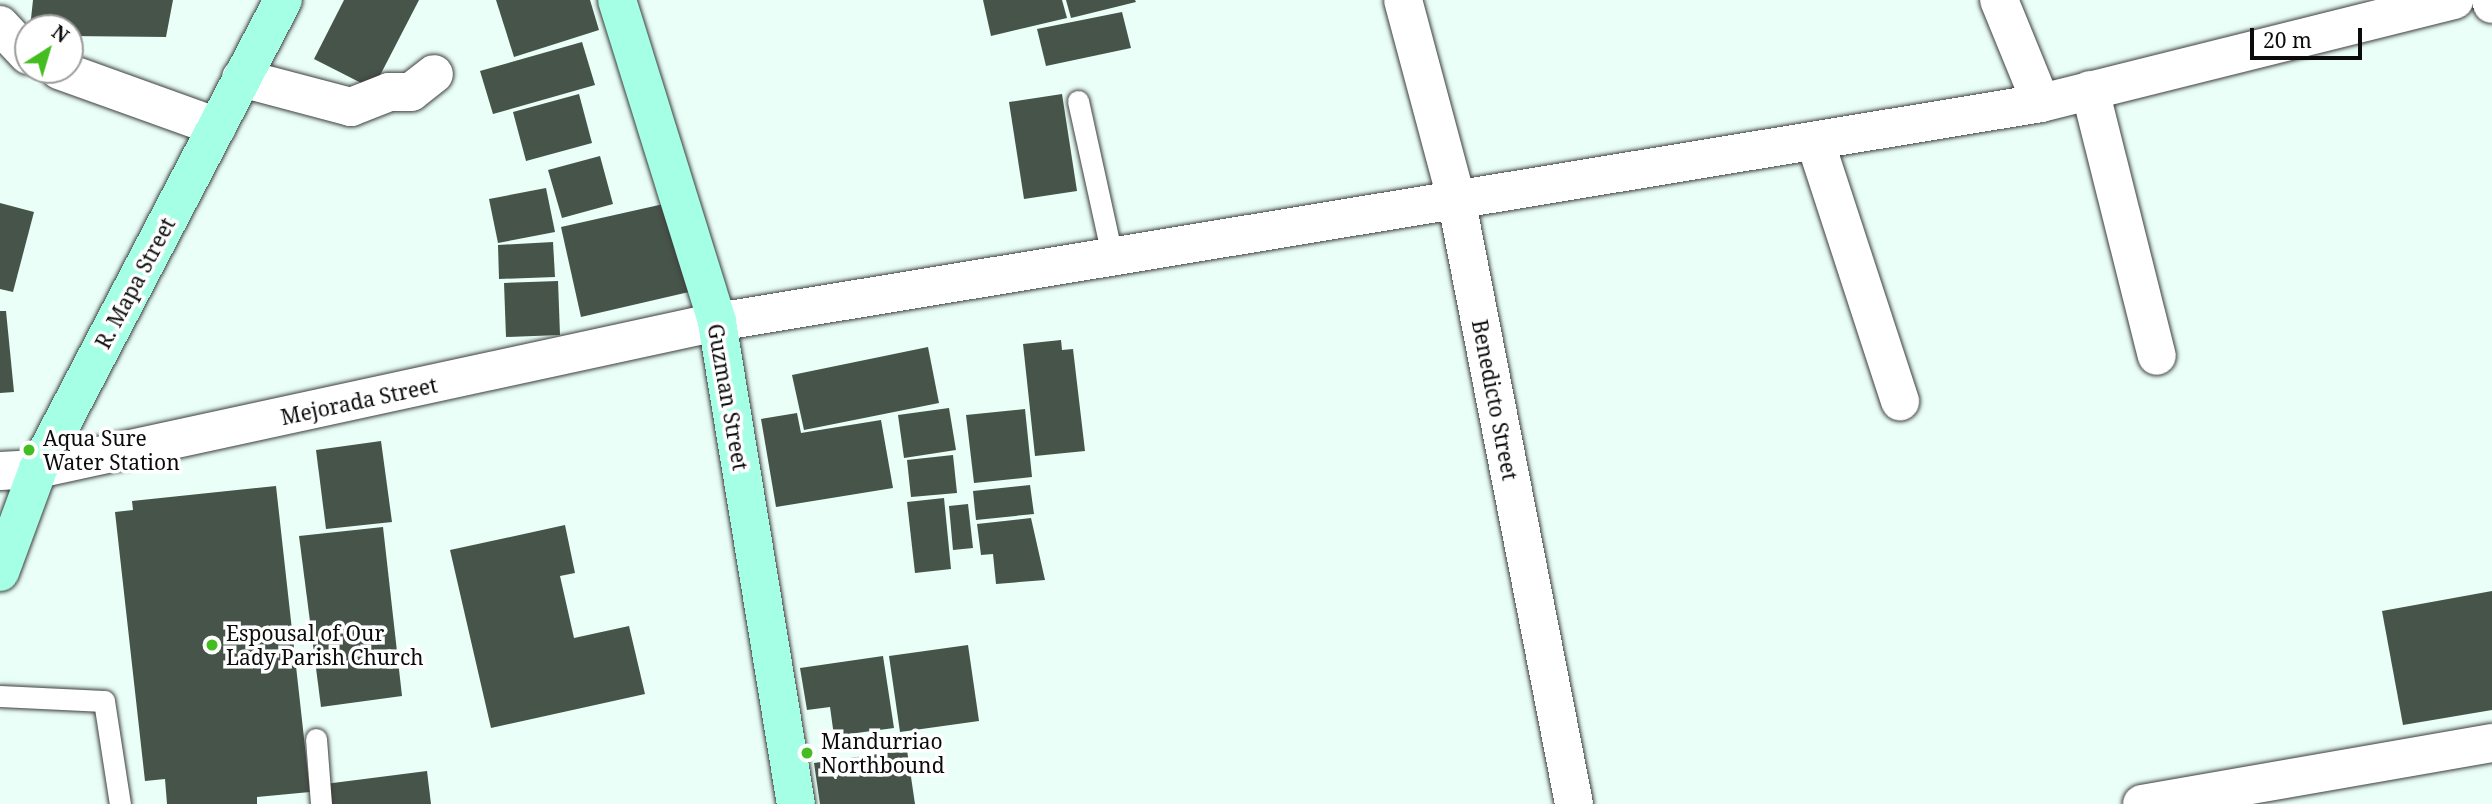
<!DOCTYPE html>
<html>
<head>
<meta charset="utf-8">
<style>
	body { margin:0 }
	#map { position:relative; width:2492px; height:804px; overflow:hidden; background:#e9fff7; font-family:"Noto Serif",serif }
	div>[style] { position:absolute }
	[style*='--x'] { left:calc(var(--x)*1px); top:calc(var(--y)*1px); width:calc(var(--w)*1px); rotate:calc(var(--a)*1deg) }
	.building>* { inset:0; background:#47544a }
	.roads { filter:drop-shadow(0 0 2px #3e3e3e) drop-shadow(0 0 2px #3e3e3e) }
	.service>* { height:21px; margin:-10.5px; padding:0 10.5px; transform-origin:10.5px; border-radius:10.5px; background:#fff }
	.minor>* { height:38px; margin:-19px; padding:0 19px; transform-origin:19px; border-radius:19px; background:#fff }
	.tertiary>* { height:38px; margin:-19px; padding:0 19px; transform-origin:19px; border-radius:19px; background:#fff }
	.secondary>* { height:38px; margin:-19px; padding:0 19px; transform-origin:19px; border-radius:19px; background:#a4ffe5 }
	.dots>* { width:19px; height:19px; translate:-50% -50%; box-sizing:border-box; border:4px solid #fff; border-radius:50% }
	span { translate:-50% -50%; white-space:nowrap; text-align:center; line-height:1.15; -webkit-text-stroke:7px #fff; paint-order:stroke }
	.street-label { font-size:21px; color:#0b0b0b }
	.poi-label { font-size:21px; color:#0b0b0b }
	.left { translate:0 -50%; text-align:left }
	.north { position:absolute; left:14px; top:14px; width:70px; height:70px; box-sizing:border-box; background:#fff; border:2px solid #9d9d9d; border-radius:50%; rotate:37deg; font-size:19px; font-weight:700; line-height:28px; text-align:center; color:#0b0b0b }
	.north::after { content:''; display:block; margin:auto; width:24px; height:32px; background:#44bd21; clip-path:polygon(50% 0,100% 100%,50% 72%,0 100%) }
	.scale { position:absolute; left:2250px; top:28px; width:112px; height:32px; box-sizing:border-box; border:4px solid #0b0b0b; border-top:0; padding-left:9px; font-size:21px; line-height:24px; white-space:nowrap; color:#0b0b0b; -webkit-text-stroke:5px #fff; paint-order:stroke }
</style>
</head>
<body>
<div id="map">
	<div class="building">
		<div style="clip-path:polygon(33px 0,173px 0,166px 37px,70px 36px,70px 28px,30px 28px)"></div>
		<div style="clip-path:polygon(344px 0,419px 0,373px 89px,314px 59px)"></div>
		<div style="clip-path:polygon(496px 0,590px 0,599px 30px,514px 57px)"></div>
		<div style="clip-path:polygon(983px 0,1062px 0,1067px 18px,991px 36px)"></div>
		<div style="clip-path:polygon(1066px 0,1135px 0,1136px 2px,1071px 18px)"></div>
		<div style="clip-path:polygon(1122px 12px,1131px 48px,1046px 66px,1037px 29px)"></div>
		<div style="clip-path:polygon(582px 42px,595px 85px,493px 114px,480px 71px)"></div>
		<div style="clip-path:polygon(579px 94px,592px 143px,526px 161px,513px 112px)"></div>
		<div style="clip-path:polygon(1062px 94px,1077px 191px,1024px 199px,1009px 102px)"></div>
		<div style="clip-path:polygon(600px 156px,613px 204px,562px 218px,548px 170px)"></div>
		<div style="clip-path:polygon(546px 188px,555px 232px,498px 243px,489px 199px)"></div>
		<div style="clip-path:polygon(0 203px,34px 212px,13px 292px,0 289px)"></div>
		<div style="clip-path:polygon(668px 203px,689px 292px,581px 317px,561px 227px)"></div>
		<div style="clip-path:polygon(553px 242px,555px 277px,499px 279px,498px 245px)"></div>
		<div style="clip-path:polygon(558px 281px,560px 335px,506px 337px,504px 283px)"></div>
		<div style="clip-path:polygon(0 311px,6px 311px,14px 392px,0 393px)"></div>
		<div style="clip-path:polygon(1061px 340px,1062px 350px,1073px 349px,1085px 451px,1035px 456px,1023px 344px)"></div>
		<div style="clip-path:polygon(928px 347px,939px 403px,804px 430px,792px 375px)"></div>
		<div style="clip-path:polygon(949px 408px,956px 450px,904px 458px,898px 415px)"></div>
		<div style="clip-path:polygon(1025px 409px,1032px 477px,974px 483px,966px 415px)"></div>
		<div style="clip-path:polygon(797px 413px,801px 433px,881px 420px,893px 488px,776px 507px,761px 419px)"></div>
		<div style="clip-path:polygon(381px 441px,392px 522px,326px 529px,316px 450px)"></div>
		<div style="clip-path:polygon(953px 455px,957px 493px,911px 497px,907px 460px)"></div>
		<div style="clip-path:polygon(1030px 485px,1034px 514px,976px 520px,973px 491px)"></div>
		<div style="clip-path:polygon(276px 486px,310px 792px,257px 797px,257px 804px,167px 804px,165px 779px,145px 781px,115px 512px,133px 510px,132px 501px)"></div>
		<div style="clip-path:polygon(944px 498px,951px 569px,915px 573px,907px 502px)"></div>
		<div style="clip-path:polygon(968px 504px,973px 548px,953px 550px,949px 506px)"></div>
		<div style="clip-path:polygon(1031px 518px,1045px 580px,996px 584px,993px 554px,981px 555px,977px 524px)"></div>
		<div style="clip-path:polygon(565px 525px,575px 573px,560px 576px,574px 638px,629px 626px,645px 694px,491px 728px,450px 550px)"></div>
		<div style="clip-path:polygon(383px 527px,402px 696px,321px 707px,299px 536px)"></div>
		<div style="clip-path:polygon(2492px 591px,2492px 710px,2403px 725px,2382px 611px)"></div>
		<div style="clip-path:polygon(968px 645px,979px 721px,900px 732px,889px 656px)"></div>
		<div style="clip-path:polygon(883px 656px,894px 728px,834px 736px,830px 707px,807px 710px,800px 668px)"></div>
		<div style="clip-path:polygon(907px 750px,915px 804px,820px 804px,814px 763px)"></div>
		<div style="clip-path:polygon(427px 771px,431px 804px,328px 804px,325px 784px)"></div>
	</div>
	<div class="roads">
		<div class="service">
			<div style="--x:1078;--y:101;--w:158;--a:77.6"></div>
			<div style="--x:0;--y:696;--w:104;--a:2.8"></div>
			<div style="--x:104;--y:701;--w:104;--a:81.2"></div>
			<div style="--x:316;--y:739;--w:65;--a:85.6"></div>
		</div>
		<div class="minor">
			<div style="--x:1999;--y:0;--w:111;--a:67.8"></div>
			<div style="--x:2491;--y:0;--w:4;--a:76"></div>
			<div style="--x:0;--y:25;--w:41;--a:47"></div>
			<div style="--x:59;--y:70;--w:168;--a:19.8"></div>
			<div style="--x:241;--y:78;--w:114;--a:14.8"></div>
			<div style="--x:351;--y:107;--w:41;--a:-21.5"></div>
			<div style="--x:389;--y:92;--w:22;--a:0"></div>
			<div style="--x:411;--y:92;--w:29;--a:-38"></div>
			<div style="--x:2090;--y:90;--w:274;--a:75.9"></div>
			<div style="--x:1815;--y:141;--w:274;--a:71.9"></div>
			<div style="--x:0;--y:471;--w:38;--a:-3"></div>
			<div style="--x:2142;--y:804;--w:355;--a:-9.9"></div>
		</div>
		<div class="tertiary">
			<div style="--x:1403;--y:0;--w:205;--a:75"></div>
			<div style="--x:1456;--y:198;--w:617;--a:78.98"></div>
			<div style="--x:38;--y:469;--w:695;--a:-12.22"></div>
			<div style="--x:717;--y:322;--w:1342;--a:-9.39"></div>
			<div style="--x:2041;--y:103;--w:426;--a:-14"></div>
		</div>
		<div class="secondary">
			<div style="--x:617;--y:0;--w:337;--a:72.7"></div>
			<div style="--x:717;--y:322;--w:488;--a:80.7"></div>
			<div style="--x:0;--y:572;--w:110;--a:-69.7"></div>
			<div style="--x:38;--y:469;--w:529;--a:-62.42"></div>
		</div>
	</div>
	<div class="dots">
		<div style="left:29px;top:450px;background:#44bd21"></div>
		<div style="left:212px;top:645px;background:#44bd21"></div>
		<div style="left:807px;top:753px;background:#44bd21"></div>
	</div>
	<div class="street-label">
		<span style="left:135px;top:283px;rotate:-62deg">R. Mapa Street</span>
		<span style="left:728px;top:397px;rotate:80deg">Guzman Street</span>
		<span style="left:1495px;top:400px;rotate:79deg">Benedicto Street</span>
		<span style="left:359px;top:401px;rotate:-12deg">Mejorada Street</span>
	</div>
	<div class="poi-label">
		<span class="left" style="left:43px;top:450px">Aqua Sure<br>Water Station</span>
		<span class="left" style="left:226px;top:645px">Espousal of Our<br>Lady Parish Church</span>
		<span class="left" style="left:821px;top:753px">Mandurriao<br>Northbound</span>
	</div>
	<div class="north">N</div>
	<div class="scale">20 m</div>
</div>
</body>
</html>
